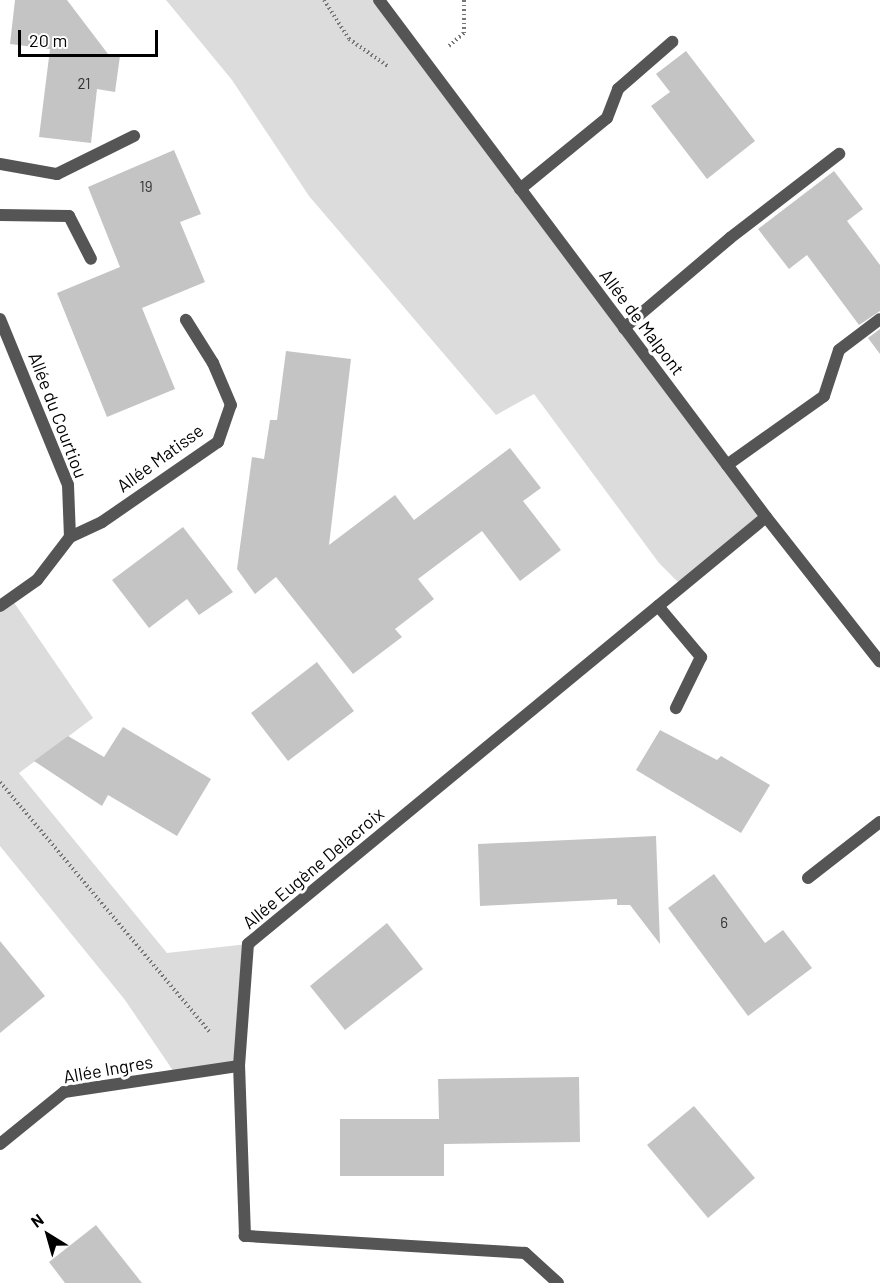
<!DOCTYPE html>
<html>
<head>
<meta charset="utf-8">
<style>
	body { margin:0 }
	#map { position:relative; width:880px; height:1283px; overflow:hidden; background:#fff; font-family:Barlow,sans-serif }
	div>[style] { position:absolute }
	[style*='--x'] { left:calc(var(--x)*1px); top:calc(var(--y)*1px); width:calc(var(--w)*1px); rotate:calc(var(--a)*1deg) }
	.green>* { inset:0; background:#dcdcdc }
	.building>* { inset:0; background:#c4c4c4 }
	.path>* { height:4px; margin-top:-2px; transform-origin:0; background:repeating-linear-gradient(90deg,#777 0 1.5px,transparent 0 4.5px) }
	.lane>* { height:12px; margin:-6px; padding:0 6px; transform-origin:6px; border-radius:6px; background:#555 }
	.street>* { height:12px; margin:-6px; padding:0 6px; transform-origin:6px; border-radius:6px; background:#555 }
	span { translate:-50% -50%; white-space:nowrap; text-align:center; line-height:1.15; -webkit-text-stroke:6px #fff; paint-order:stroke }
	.number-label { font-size:15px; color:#313131 }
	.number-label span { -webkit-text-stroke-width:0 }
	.street-label { font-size:18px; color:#000 }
	.north { position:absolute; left:18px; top:1205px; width:60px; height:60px; -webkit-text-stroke:4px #fff; paint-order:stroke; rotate:323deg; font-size:16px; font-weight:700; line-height:24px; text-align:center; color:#000 }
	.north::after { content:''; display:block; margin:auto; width:21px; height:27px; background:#000; clip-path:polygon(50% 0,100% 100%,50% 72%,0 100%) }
	.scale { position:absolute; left:18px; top:30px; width:140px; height:27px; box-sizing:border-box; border:3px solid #000; border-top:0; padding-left:8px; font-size:18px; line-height:21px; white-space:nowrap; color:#000; -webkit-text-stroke:4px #fff; paint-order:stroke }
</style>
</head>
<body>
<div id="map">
	<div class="green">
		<div style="clip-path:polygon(166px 0,379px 0,766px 517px,682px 586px,659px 563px,534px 394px,496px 415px,309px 196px,232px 80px)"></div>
		<div style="clip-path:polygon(11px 598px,93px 718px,19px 773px,167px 953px,248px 944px,239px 1066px,176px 1075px,125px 1000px,0 846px,0 606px)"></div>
	</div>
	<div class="building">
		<div style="clip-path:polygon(15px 0,67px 0,108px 54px,120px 56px,115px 92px,97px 89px,91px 143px,39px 137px,50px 49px,10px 44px)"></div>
		<div style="clip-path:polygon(686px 51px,755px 141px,707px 179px,651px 106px,670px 92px,656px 74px)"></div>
		<div style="clip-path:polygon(174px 150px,201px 214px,180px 222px,205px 282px,142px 308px,175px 389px,107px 417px,57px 293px,120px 267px,88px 187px)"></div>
		<div style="clip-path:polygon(834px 171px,863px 209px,847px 221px,880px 265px,880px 311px,859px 325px,807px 255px,789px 269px,758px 229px)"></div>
		<div style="clip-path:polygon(880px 329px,880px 354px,868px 338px)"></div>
		<div style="clip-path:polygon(286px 351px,351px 359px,329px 545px,395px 495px,414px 520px,510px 448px,541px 488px,523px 501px,561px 550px,520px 581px,482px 531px,418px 579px,434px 599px,395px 629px,402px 637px,353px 674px,276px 577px,255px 594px,237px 569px,252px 457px,264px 459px,270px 420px,277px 420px)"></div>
		<div style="clip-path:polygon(183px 527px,233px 592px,199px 615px,187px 599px,149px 628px,112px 580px)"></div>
		<div style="clip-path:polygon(317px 662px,354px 711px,288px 761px,251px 713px)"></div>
		<div style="clip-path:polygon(123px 727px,211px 779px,177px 836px,108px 795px,102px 806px,34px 761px,68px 736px,104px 757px)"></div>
		<div style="clip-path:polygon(660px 730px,717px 760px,721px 756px,770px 785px,741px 833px,636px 770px)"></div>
		<div style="clip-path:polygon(656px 836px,660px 944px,630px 905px,617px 905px,617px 899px,480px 906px,478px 844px)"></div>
		<div style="clip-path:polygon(714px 874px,765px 943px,783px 930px,812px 968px,748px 1016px,668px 908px)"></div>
		<div style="clip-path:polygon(387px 923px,423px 969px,345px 1030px,310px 986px)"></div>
		<div style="clip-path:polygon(0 941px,45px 996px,0 1033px)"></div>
		<div style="clip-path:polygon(579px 1077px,580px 1142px,444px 1144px,444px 1176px,340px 1176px,340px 1119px,439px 1119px,438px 1079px)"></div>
		<div style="clip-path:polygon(694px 1106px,755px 1178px,708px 1218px,647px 1145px)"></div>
		<div style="clip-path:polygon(96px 1225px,142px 1283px,65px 1283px,49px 1262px)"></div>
	</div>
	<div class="path">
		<div style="--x:324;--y:0;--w:46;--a:57.3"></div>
		<div style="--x:349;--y:39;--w:49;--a:35"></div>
		<div style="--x:449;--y:46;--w:20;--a:-41"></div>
		<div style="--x:464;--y:33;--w:33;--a:-90"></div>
		<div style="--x:0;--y:782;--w:326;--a:50"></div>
	</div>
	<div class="lane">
		<div style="--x:0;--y:164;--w:58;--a:10"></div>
		<div style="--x:57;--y:174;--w:86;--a:-26.3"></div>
		<div style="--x:520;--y:189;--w:112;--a:-39.2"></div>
		<div style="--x:607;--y:118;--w:31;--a:-69"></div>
		<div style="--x:618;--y:89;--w:72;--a:-41"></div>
		<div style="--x:0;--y:215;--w:69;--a:0.8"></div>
		<div style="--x:69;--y:216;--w:48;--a:62.9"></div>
		<div style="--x:624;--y:328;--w:139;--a:-40.3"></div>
		<div style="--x:730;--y:238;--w:138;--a:-37.6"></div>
		<div style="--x:727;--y:465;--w:119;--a:-35.4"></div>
		<div style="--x:824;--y:396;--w:48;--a:-71.9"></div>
		<div style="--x:839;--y:350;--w:51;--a:-37.1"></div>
		<div style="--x:658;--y:606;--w:67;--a:49.9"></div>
		<div style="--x:701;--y:657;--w:57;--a:116.1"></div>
		<div style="--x:808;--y:878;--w:91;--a:-37.9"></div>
	</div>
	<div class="street">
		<div style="--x:379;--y:0;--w:646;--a:53.18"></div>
		<div style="--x:766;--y:517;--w:184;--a:51.8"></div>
		<div style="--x:0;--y:319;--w:179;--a:67.7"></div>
		<div style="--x:68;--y:485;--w:52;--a:87.8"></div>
		<div style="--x:70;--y:537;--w:54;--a:127.5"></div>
		<div style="--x:37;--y:580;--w:45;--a:144.9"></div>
		<div style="--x:70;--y:537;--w:35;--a:-25"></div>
		<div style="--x:102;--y:522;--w:141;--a:-34.6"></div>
		<div style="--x:218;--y:442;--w:39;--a:-71"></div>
		<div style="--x:231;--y:405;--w:46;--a:-113.2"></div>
		<div style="--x:213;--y:363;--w:51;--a:-122.1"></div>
		<div style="--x:0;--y:1144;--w:82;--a:-39.1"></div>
		<div style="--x:64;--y:1092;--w:177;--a:-8.5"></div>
		<div style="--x:558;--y:1283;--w:45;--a:-137.7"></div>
		<div style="--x:525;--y:1253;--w:281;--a:-176.5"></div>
		<div style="--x:245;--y:1236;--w:170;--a:-92"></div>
		<div style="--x:239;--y:1066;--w:122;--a:-85.8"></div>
		<div style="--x:248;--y:944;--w:671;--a:-39.5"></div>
	</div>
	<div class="number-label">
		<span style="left:84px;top:84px">21</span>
		<span style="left:146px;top:187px">19</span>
		<span style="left:724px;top:923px">6</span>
	</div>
	<div class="street-label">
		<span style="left:642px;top:322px;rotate:53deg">Allée de Malpont</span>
		<span style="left:58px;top:415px;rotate:69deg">Allée du Courtiou</span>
		<span style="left:160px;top:458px;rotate:-36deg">Allée Matisse</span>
		<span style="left:313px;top:868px;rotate:-40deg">Allée Eugène Delacroix</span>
		<span style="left:108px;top:1069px;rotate:-10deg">Allée Ingres</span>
	</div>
	<div class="north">N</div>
	<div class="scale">20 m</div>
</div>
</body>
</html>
